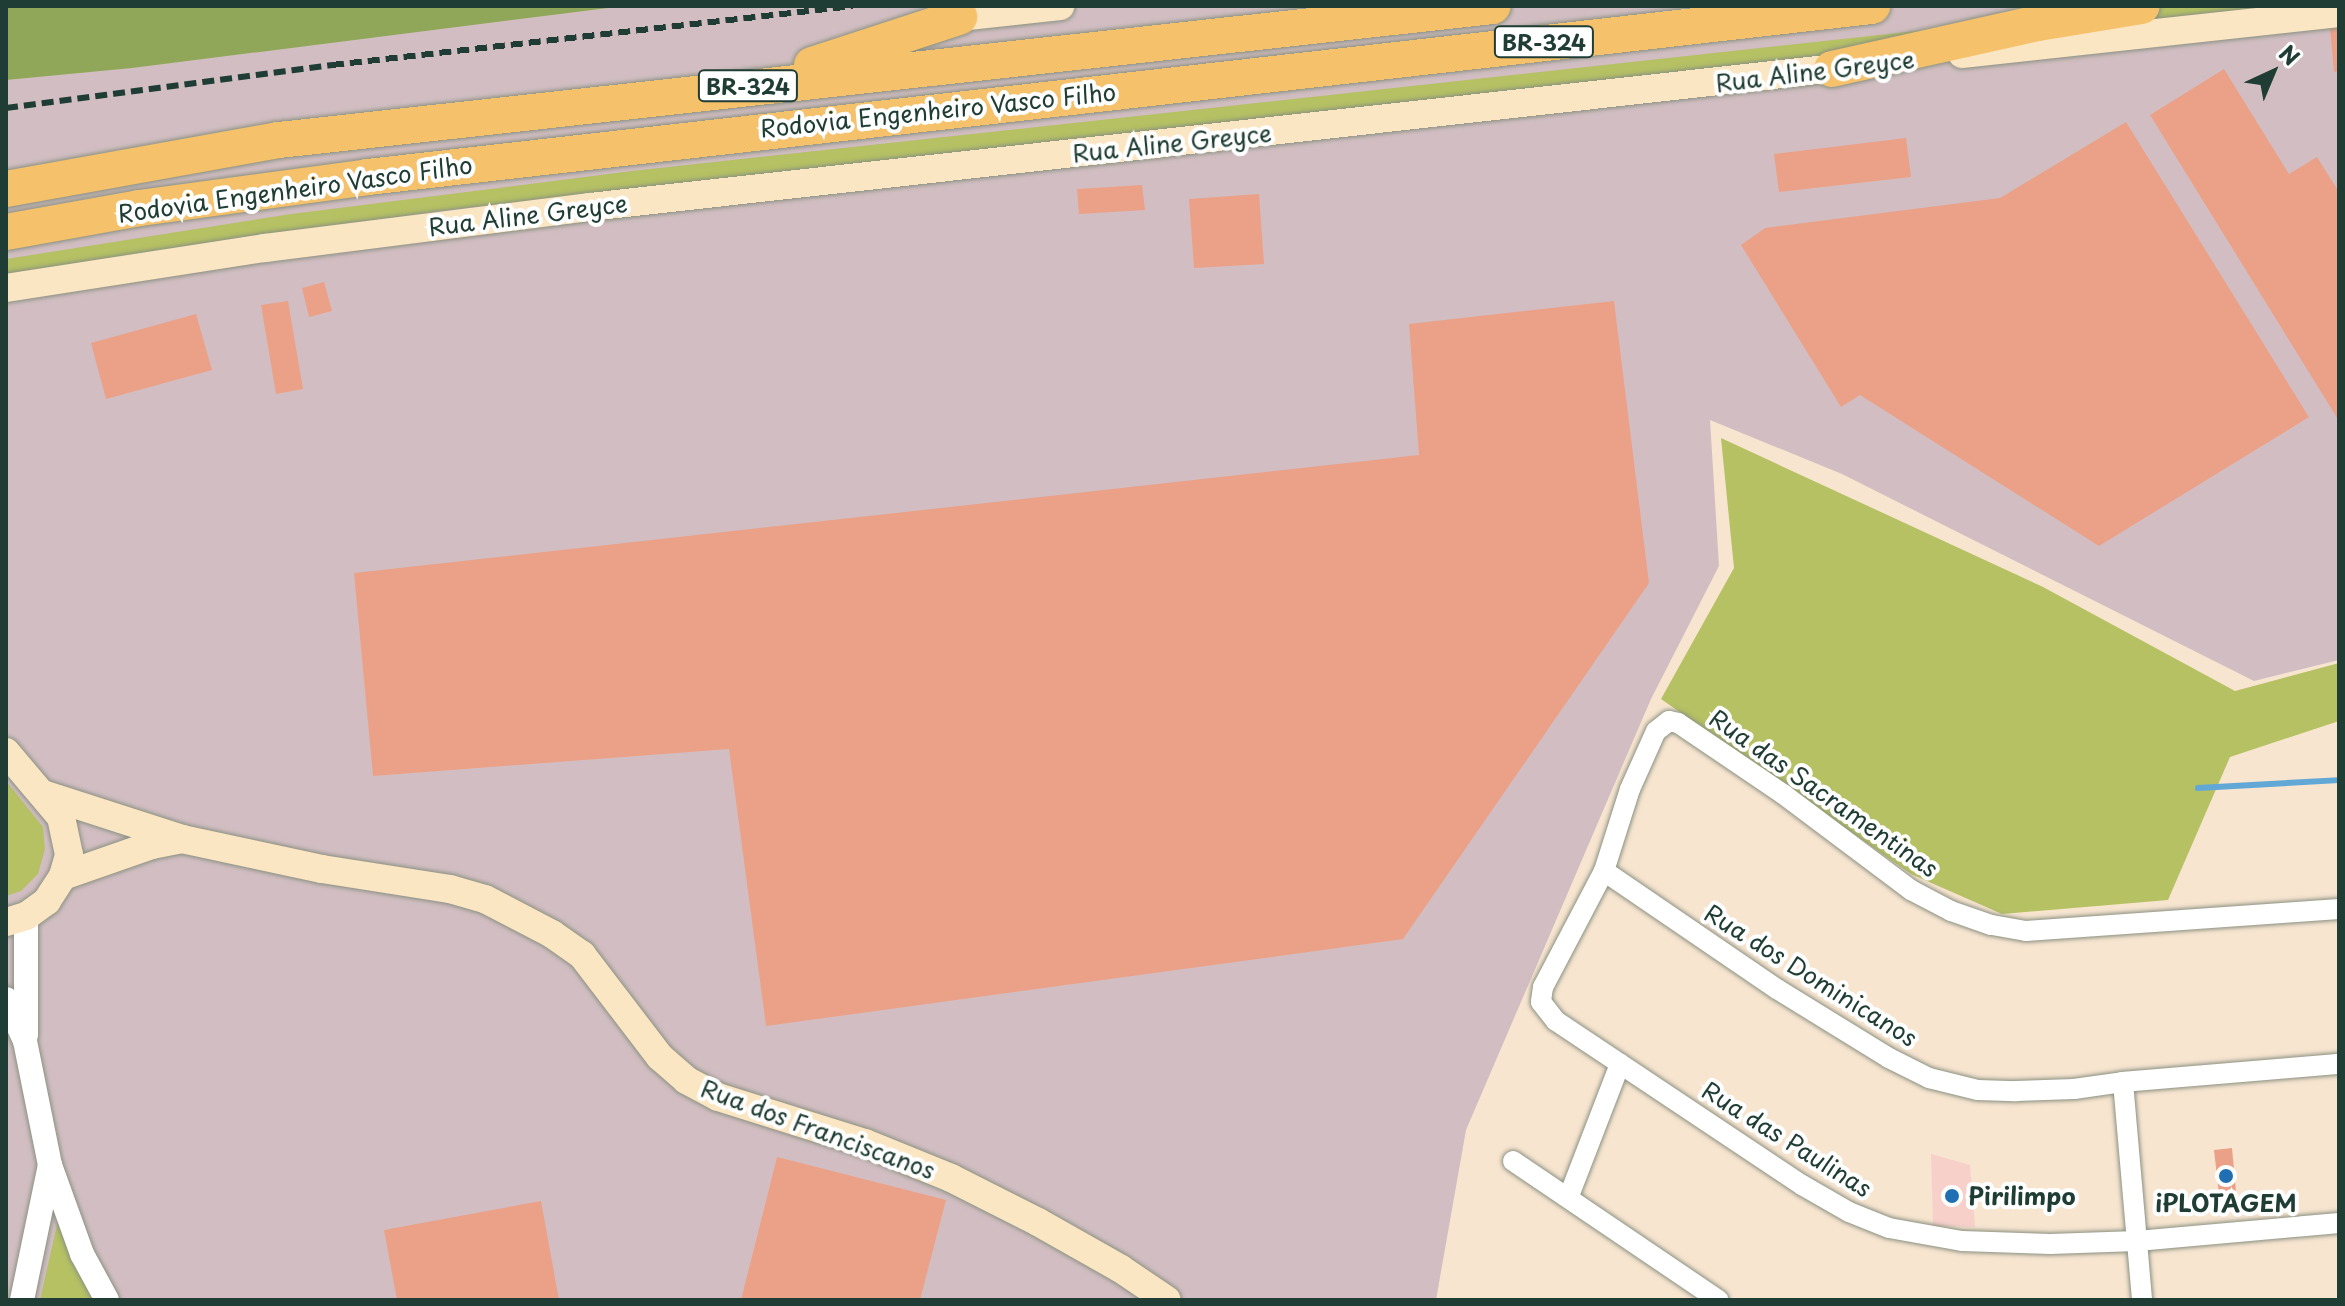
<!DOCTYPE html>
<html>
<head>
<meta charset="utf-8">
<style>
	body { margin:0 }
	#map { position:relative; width:2345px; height:1306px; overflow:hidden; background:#f7e5d0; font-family:"Playpen Sans",sans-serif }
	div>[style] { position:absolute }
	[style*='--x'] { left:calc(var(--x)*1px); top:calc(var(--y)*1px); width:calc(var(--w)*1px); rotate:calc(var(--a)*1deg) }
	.built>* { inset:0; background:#f7d0ca }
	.industrial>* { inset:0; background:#d2bec2 }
	.green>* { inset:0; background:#b5c163 }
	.forest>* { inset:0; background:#90a759 }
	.stream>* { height:6px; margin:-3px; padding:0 3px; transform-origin:3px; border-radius:3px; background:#61a8d7 }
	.building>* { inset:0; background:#eba187 }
	.roads { filter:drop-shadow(0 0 2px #8b9182) drop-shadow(0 0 2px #8b9182) }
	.minor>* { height:20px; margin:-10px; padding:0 10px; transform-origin:10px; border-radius:10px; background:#fff }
	.tertiary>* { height:24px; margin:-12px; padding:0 12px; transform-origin:12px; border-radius:12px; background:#fff }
	.secondary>* { height:28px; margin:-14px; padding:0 14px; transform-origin:14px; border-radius:14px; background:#fbe6c4 }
	.motorway>* { height:36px; margin:-18px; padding:0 18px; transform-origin:18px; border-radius:18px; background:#f5c16b }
	.rail>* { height:6px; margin-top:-3px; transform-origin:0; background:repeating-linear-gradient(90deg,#1f3d34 0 12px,transparent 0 18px) }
	.dots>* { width:22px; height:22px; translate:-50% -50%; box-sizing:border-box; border:4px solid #fff; border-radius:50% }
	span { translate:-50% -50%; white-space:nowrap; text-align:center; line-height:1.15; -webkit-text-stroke:8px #fff; paint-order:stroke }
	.shield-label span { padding:2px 6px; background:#fff; border:2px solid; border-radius:6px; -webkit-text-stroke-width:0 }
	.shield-label { font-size:22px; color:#1f3d34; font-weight:700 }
	.street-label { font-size:24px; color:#1f3d34 }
	.poi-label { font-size:24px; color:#1f3d34; font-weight:700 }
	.left { translate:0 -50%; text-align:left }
	.frame { position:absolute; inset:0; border:8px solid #1f3d34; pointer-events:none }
	.north { position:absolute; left:2233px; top:32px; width:80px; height:80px; -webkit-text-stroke:6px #fff; paint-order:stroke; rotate:44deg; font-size:22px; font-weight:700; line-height:32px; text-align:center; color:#1f3d34 }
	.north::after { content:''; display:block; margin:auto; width:28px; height:36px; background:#1f3d34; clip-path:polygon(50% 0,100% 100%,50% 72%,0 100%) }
</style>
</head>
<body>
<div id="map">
	<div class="built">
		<div style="clip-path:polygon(1931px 1154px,1970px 1165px,1975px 1227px,1933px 1226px)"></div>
	</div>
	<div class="industrial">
		<div style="clip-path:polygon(6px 6px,2339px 6px,2339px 660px,2254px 681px,1842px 474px,1710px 420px,1719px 566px,1651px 699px,1466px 1130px,1436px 1300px,6px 1300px)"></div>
	</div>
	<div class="green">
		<div style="clip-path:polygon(2173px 6px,2286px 6px,1987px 36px,2078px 17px)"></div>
		<div style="clip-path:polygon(1925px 30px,1817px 58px,438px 211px,6px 278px,6px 259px,291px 214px,632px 171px)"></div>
		<div style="clip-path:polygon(1721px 438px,2043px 587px,2235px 691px,2339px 663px,2339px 721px,2230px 757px,2168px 900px,2002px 914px,1911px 874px,1661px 699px,1734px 568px)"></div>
		<div style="clip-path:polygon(6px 781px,43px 827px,45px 849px,38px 874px,21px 891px,6px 896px)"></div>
		<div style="clip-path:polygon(59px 1216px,91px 1298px,40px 1300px)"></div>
	</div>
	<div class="forest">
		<div style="clip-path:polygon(6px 6px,624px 6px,132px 68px,6px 80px)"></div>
	</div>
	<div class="stream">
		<div style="--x:2198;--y:788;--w:141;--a:-3.2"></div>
	</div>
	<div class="building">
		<div style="clip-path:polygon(2339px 27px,2339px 71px,2334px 72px,2330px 28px)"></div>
		<div style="clip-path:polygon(2224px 69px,2289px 174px,2317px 157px,2339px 192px,2339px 421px,2150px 115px)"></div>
		<div style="clip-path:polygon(2126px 122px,2309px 417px,2099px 546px,1860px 395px,1841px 407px,1741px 245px,1765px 228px,2000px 198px)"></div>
		<div style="clip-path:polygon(1906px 138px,1911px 177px,1779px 192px,1774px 154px)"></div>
		<div style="clip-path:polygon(1142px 185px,1145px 210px,1079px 214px,1077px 189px)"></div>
		<div style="clip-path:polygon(1259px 194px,1264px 264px,1194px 268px,1189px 199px)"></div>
		<div style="clip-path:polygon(324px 282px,332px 311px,309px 317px,302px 288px)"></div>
		<div style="clip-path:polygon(288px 301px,303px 389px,276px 394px,261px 305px)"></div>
		<div style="clip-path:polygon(1614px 301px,1649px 583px,1403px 939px,766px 1026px,729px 749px,373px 776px,354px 573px,1419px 455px,1409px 324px)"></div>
		<div style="clip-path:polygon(196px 314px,212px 370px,106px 399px,91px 343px)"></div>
		<div style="clip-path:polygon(2232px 1148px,2237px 1202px,2220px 1203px,2214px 1150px)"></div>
		<div style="clip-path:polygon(777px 1157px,946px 1200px,920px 1300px,741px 1300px)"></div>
		<div style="clip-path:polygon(541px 1201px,559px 1300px,397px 1300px,384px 1230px)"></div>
	</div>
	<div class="roads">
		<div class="minor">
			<div style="--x:1604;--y:871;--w:209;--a:34.3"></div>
			<div style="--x:1777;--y:989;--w:132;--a:31.6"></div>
			<div style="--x:1889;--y:1058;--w:45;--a:26.6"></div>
			<div style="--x:1929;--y:1078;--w:50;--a:13.8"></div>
			<div style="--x:1978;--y:1090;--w:38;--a:2"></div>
			<div style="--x:2016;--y:1091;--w:58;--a:-2"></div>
			<div style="--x:2074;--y:1089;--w:49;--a:-8.1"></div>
			<div style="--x:2123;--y:1082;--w:217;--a:-4.8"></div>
			<div style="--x:2339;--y:909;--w:314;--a:176"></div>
			<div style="--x:2026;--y:931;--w:36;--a:-170"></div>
			<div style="--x:1991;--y:925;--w:42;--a:-160.7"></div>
			<div style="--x:1951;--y:911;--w:45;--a:-152.3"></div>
			<div style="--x:1911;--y:890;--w:160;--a:-143.1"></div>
			<div style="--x:1783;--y:794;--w:127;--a:-145.9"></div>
			<div style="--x:1678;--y:723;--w:9;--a:-167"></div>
			<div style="--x:1669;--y:721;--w:16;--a:142"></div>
			<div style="--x:1656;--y:731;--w:64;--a:114.1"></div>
			<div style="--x:1630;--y:789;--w:86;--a:107.6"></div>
			<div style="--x:1604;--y:871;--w:131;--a:117.7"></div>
			<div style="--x:1543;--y:987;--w:15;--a:98"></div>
			<div style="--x:1541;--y:1002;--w:24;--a:52"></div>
			<div style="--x:1556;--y:1021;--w:296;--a:33.7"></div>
			<div style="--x:1802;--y:1185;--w:54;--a:29.9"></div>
			<div style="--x:1849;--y:1212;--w:43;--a:21.8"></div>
			<div style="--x:1889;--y:1228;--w:74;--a:10.1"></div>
			<div style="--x:1962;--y:1241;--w:88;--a:2"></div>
			<div style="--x:2050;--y:1244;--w:87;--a:-2"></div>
			<div style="--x:2137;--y:1241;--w:203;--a:-5.1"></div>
			<div style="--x:2123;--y:1082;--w:219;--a:85"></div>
			<div style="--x:1513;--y:1161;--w:248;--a:34.1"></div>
			<div style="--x:1569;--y:1196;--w:142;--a:-68.9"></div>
		</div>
		<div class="tertiary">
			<div style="--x:6;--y:999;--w:46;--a:65.7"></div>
			<div style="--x:25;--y:1041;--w:126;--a:78.6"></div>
			<div style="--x:50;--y:1165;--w:95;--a:70.2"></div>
			<div style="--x:82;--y:1254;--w:52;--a:61.5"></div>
			<div style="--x:26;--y:1035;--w:119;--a:-90"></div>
			<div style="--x:22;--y:1300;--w:138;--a:-78.3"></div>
		</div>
		<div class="secondary">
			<div style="--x:959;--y:17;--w:102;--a:-6.2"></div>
			<div style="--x:1962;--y:54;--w:379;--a:-6.2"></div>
			<div style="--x:6;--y:288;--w:262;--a:-8.8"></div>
			<div style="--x:265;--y:248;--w:328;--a:-7.2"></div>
			<div style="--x:590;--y:207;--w:1271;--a:-6.37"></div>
			<div style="--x:6;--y:752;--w:85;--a:49.8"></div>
			<div style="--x:61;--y:817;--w:39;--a:78"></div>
			<div style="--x:69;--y:855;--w:22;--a:106"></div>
			<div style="--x:63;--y:876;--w:30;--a:123"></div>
			<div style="--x:47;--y:901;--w:26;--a:144"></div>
			<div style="--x:26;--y:916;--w:21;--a:163"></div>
			<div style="--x:43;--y:794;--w:146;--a:17.9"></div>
			<div style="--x:182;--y:839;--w:143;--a:12.1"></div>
			<div style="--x:322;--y:869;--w:130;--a:8.9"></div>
			<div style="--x:450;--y:889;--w:36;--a:16"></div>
			<div style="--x:485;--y:899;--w:76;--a:27.6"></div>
			<div style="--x:552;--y:934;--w:37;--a:35"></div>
			<div style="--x:582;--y:955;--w:128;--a:52.6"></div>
			<div style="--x:660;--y:1057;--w:35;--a:41"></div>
			<div style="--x:686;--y:1080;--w:36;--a:28"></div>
			<div style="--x:718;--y:1097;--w:154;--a:17.4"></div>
			<div style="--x:865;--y:1143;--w:93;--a:22.1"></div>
			<div style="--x:951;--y:1178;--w:97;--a:26.8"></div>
			<div style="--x:1038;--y:1222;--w:95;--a:29.5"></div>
			<div style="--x:1121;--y:1269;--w:55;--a:34"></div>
			<div style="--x:63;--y:876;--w:94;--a:-19.2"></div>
			<div style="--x:152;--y:845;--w:31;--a:-11"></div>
		</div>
		<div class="motorway">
			<div style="--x:812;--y:65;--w:155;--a:-18.1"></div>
			<div style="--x:1832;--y:69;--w:211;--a:-12.6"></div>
			<div style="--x:2038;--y:23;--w:105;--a:-9.3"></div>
			<div style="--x:6;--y:189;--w:277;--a:-10.2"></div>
			<div style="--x:279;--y:140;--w:1221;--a:-6.3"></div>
			<div style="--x:6;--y:232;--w:136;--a:-10.2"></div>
			<div style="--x:140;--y:208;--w:230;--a:-7.7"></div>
			<div style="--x:368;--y:177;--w:1514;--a:-6.49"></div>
		</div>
	</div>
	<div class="rail">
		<div style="--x:6;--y:108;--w:329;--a:-7.5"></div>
		<div style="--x:332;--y:65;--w:524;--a:-6.46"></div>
	</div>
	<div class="dots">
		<div style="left:2226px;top:1176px;background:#1f6fb2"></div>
		<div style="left:1952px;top:1196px;background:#1f6fb2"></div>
	</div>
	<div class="shield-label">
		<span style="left:1544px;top:42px">BR-324</span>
		<span style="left:748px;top:86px">BR-324</span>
	</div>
	<div class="street-label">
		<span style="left:1815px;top:71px;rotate:-7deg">Rua Aline Greyce</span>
		<span style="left:938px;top:110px;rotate:-6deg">Rodovia Engenheiro Vasco Filho</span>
		<span style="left:1172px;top:143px;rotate:-6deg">Rua Aline Greyce</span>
		<span style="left:295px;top:189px;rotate:-8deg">Rodovia Engenheiro Vasco Filho</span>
		<span style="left:528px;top:215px;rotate:-7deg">Rua Aline Greyce</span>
		<span style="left:1824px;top:793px;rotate:35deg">Rua das Sacramentinas</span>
		<span style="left:1811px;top:975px;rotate:32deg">Rua dos Dominicanos</span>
		<span style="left:818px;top:1129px;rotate:20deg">Rua dos Franciscanos</span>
		<span style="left:1787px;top:1139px;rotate:32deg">Rua das Paulinas</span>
	</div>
	<div class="poi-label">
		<span class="left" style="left:1968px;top:1196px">Pirilimpo</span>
		<span style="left:2226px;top:1203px">iPLOTAGEM</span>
	</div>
	<div class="frame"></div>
	<div class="north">N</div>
</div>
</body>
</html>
